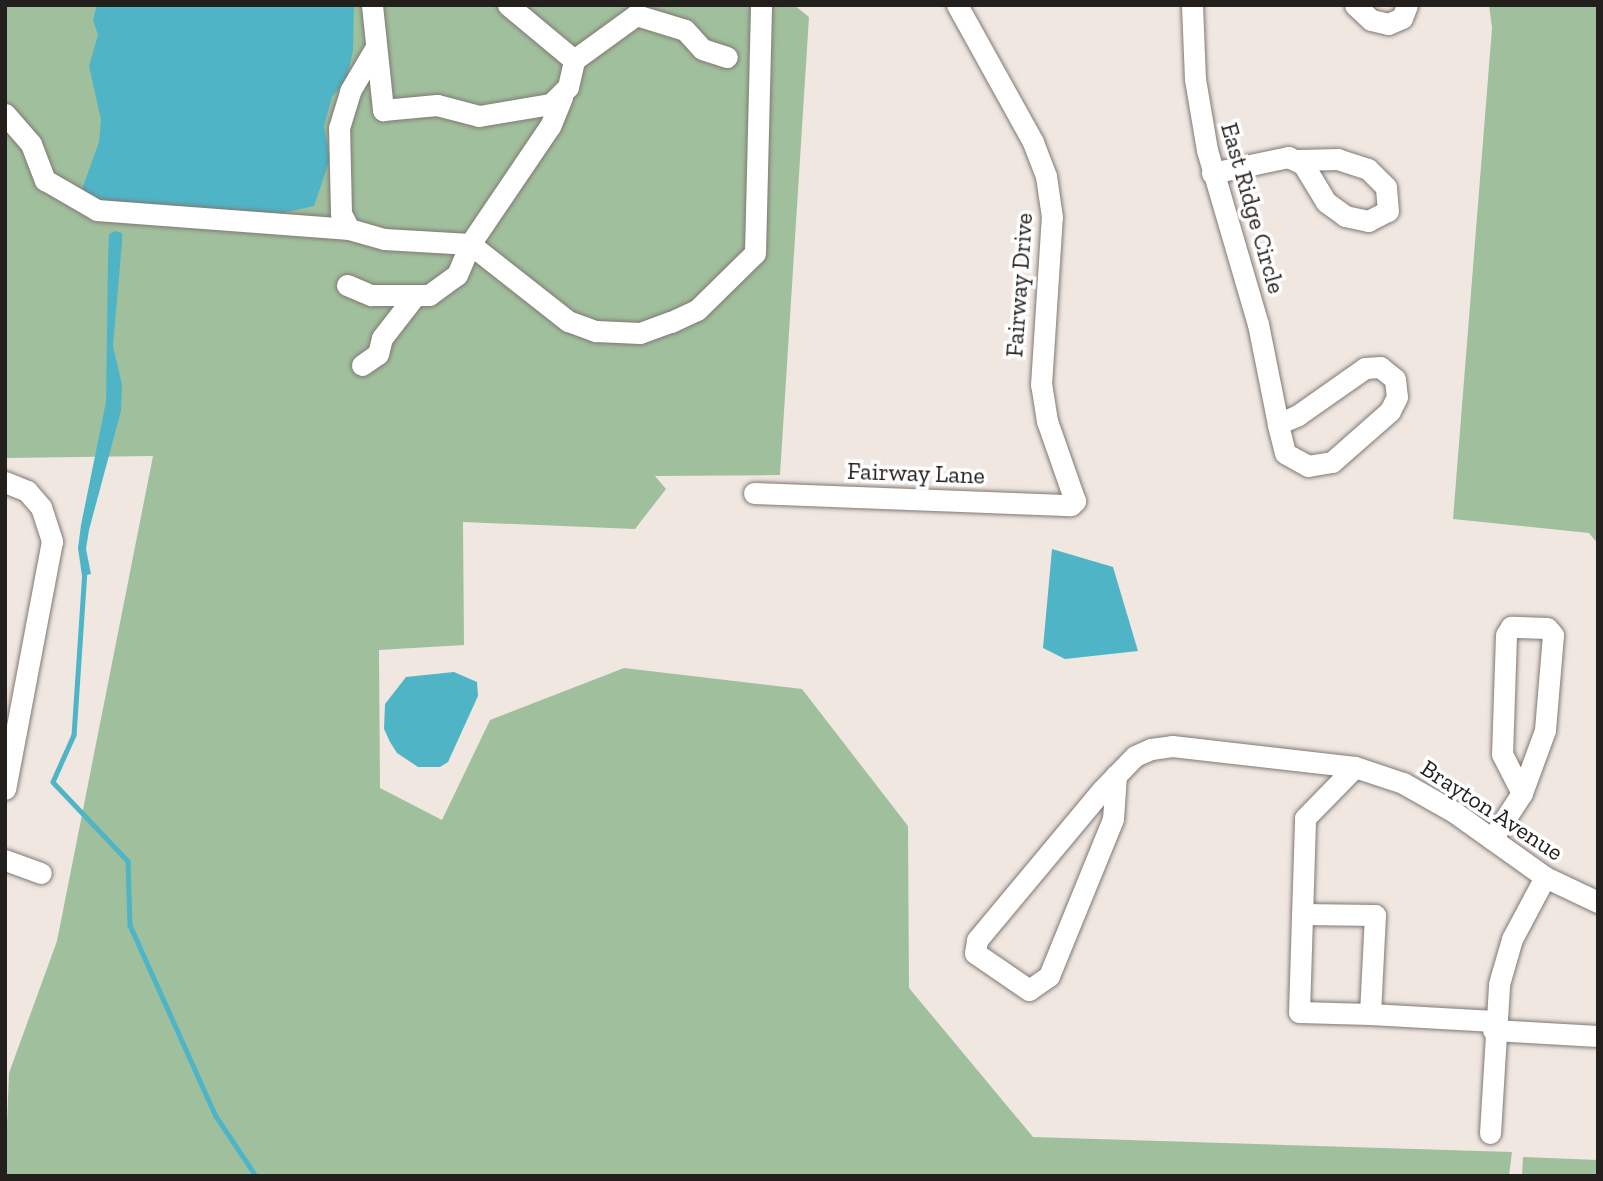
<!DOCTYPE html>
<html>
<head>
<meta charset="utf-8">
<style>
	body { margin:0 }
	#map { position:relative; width:1603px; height:1181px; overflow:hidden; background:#f0e7e1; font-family:"Zilla Slab",serif }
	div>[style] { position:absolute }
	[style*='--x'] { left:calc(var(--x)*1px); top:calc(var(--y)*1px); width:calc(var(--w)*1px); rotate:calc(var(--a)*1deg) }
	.green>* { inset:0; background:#a0c09d }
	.water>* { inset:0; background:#4fb5c6 }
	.stream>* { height:4.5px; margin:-2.25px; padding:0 2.25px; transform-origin:2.25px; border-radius:2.25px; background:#4fb5c6 }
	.roads { filter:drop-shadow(0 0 2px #807873) drop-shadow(0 0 2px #807873) }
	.minor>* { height:21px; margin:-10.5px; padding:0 10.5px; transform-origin:10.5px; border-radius:10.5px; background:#fff }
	span { translate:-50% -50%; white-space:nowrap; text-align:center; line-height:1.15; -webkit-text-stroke:7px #fff; paint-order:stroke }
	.street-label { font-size:24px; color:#221f1d }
	.frame { position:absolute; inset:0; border:7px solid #221f1d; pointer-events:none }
</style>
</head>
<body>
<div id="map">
	<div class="green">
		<div style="clip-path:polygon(5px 5px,794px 5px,809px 17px,780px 475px,655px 476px,666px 489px,635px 529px,463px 522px,464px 645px,379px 650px,380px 788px,442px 820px,490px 720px,624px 668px,802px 689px,908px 826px,909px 988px,1033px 1137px,1512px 1152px,1509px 1176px,5px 1176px,9px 1073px,57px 941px,153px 456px,5px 458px)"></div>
		<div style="clip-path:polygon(1489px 5px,1598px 5px,1598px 544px,1589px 533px,1453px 519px,1492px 28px)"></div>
		<div style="clip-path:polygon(1523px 1157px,1598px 1160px,1598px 1176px,1522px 1176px)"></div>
	</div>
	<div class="water">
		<div style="clip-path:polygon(97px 5px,354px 5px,353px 51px,346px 81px,332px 97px,324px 126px,330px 159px,314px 206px,260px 218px,93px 199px,82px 189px,99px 142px,101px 120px,89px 66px,98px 35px,93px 20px)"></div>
		<div style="clip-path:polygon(115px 231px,122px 233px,122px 243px,113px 346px,122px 385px,121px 411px,89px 530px,86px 549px,91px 574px,82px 576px,78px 548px,81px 525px,106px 402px,108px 258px,109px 234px)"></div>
		<div style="clip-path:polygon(1052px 549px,1113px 567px,1138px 651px,1065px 659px,1043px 648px)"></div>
		<div style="clip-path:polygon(454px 672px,477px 682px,478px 696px,448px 762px,440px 767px,418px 767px,397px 753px,390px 742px,384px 729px,385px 704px,406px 677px)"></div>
	</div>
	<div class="stream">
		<div style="--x:85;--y:570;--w:165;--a:93.8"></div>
		<div style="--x:74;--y:735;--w:51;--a:114.1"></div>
		<div style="--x:53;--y:782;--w:109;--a:46.5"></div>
		<div style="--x:128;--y:861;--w:64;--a:88.2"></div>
		<div style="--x:130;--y:925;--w:209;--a:65.8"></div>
		<div style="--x:216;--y:1116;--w:72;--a:56.3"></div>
	</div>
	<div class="roads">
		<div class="minor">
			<div style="--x:372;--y:5;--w:106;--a:84"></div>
			<div style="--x:383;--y:110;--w:54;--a:-5.3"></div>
			<div style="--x:437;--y:105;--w:43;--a:14.7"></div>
			<div style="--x:479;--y:116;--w:73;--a:-9.5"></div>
			<div style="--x:551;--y:104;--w:24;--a:-45"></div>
			<div style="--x:568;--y:87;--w:28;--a:-77"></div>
			<div style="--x:574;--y:60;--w:86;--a:-140.2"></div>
			<div style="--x:1192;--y:5;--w:74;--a:87.7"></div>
			<div style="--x:1195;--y:79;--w:72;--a:80.4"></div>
			<div style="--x:1207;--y:150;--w:181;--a:73.7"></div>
			<div style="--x:1258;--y:324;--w:102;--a:78.7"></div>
			<div style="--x:1355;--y:5;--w:22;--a:43"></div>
			<div style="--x:1371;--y:20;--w:17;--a:13"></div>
			<div style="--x:1388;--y:24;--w:15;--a:-23"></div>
			<div style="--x:1402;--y:18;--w:14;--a:-69"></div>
			<div style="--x:574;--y:60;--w:77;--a:-36"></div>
			<div style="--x:636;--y:15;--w:51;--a:17"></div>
			<div style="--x:685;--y:30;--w:25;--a:48"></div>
			<div style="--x:702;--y:49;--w:26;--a:18"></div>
			<div style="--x:562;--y:97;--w:31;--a:112"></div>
			<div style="--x:550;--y:126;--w:143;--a:124.1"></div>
			<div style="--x:470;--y:244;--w:125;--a:38.2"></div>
			<div style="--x:568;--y:321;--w:30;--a:20"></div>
			<div style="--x:596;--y:331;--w:44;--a:2.6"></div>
			<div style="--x:640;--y:333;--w:33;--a:-20"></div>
			<div style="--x:671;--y:322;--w:29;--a:-25"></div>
			<div style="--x:697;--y:310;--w:81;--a:-44.5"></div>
			<div style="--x:755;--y:253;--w:248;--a:-88.6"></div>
			<div style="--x:5;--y:114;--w:40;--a:49"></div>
			<div style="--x:31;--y:144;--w:39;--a:69"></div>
			<div style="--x:45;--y:180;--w:60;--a:30"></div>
			<div style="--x:97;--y:210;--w:253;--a:4.3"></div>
			<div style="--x:1212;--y:173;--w:78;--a:-11.9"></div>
			<div style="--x:1288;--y:157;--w:17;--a:25"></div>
			<div style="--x:1303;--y:164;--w:44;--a:58.8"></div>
			<div style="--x:1326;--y:202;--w:24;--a:36"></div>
			<div style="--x:1345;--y:216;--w:24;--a:12"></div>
			<div style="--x:1368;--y:221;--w:22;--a:-27"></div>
			<div style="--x:1388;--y:211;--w:24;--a:-95"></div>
			<div style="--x:1386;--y:187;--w:25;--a:-135"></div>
			<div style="--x:1368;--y:169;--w:32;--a:-162"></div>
			<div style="--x:1338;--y:159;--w:40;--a:178.6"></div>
			<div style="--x:347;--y:285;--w:26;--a:23"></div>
			<div style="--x:371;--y:295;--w:58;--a:0"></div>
			<div style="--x:429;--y:295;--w:34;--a:-36"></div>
			<div style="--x:457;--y:275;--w:34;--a:-67"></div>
			<div style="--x:470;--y:244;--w:86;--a:-176.7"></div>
			<div style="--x:384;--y:239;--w:36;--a:-164"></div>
			<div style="--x:349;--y:229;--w:18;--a:-117"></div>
			<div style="--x:341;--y:213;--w:85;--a:-91.3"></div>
			<div style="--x:339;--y:128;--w:39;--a:-73"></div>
			<div style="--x:350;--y:91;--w:51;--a:-59.4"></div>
			<div style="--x:362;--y:365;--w:19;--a:-35"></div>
			<div style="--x:378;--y:354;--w:16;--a:-76"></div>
			<div style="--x:382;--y:338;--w:51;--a:-52.2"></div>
			<div style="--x:1380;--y:367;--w:19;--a:39"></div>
			<div style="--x:1395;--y:379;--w:18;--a:84"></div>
			<div style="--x:1397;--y:397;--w:16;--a:117"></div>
			<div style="--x:1390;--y:411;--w:77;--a:138.7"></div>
			<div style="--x:1332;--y:462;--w:24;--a:171"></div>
			<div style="--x:1308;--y:466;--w:26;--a:-151"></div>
			<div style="--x:1285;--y:453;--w:30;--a:-104"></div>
			<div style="--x:1278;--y:424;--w:22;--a:-24"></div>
			<div style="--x:1298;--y:415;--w:82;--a:-35"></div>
			<div style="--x:1365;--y:368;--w:15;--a:-4"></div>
			<div style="--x:5;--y:482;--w:24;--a:22"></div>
			<div style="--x:27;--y:491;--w:21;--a:49"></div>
			<div style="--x:41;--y:507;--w:36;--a:72"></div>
			<div style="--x:52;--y:541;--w:252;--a:100.7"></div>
			<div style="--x:754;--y:493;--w:317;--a:2.2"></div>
			<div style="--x:1071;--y:505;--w:6;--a:-45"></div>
			<div style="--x:1075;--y:501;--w:85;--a:-109.3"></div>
			<div style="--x:1047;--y:421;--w:36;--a:-99"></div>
			<div style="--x:1041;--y:385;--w:168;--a:-86.3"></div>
			<div style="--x:1052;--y:217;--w:41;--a:-98.3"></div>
			<div style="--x:1046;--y:176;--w:36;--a:-111"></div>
			<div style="--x:1033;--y:142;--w:157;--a:-119"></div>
			<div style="--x:1116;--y:775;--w:44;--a:93.9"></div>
			<div style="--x:1113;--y:819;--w:170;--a:112.2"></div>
			<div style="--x:1049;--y:976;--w:24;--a:145"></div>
			<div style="--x:1029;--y:990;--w:65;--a:-145.6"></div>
			<div style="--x:975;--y:953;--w:13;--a:-81"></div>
			<div style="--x:977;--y:940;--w:195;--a:-50.2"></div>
			<div style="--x:1102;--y:790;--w:47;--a:-45.9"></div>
			<div style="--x:1135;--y:756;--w:17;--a:-24"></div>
			<div style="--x:1151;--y:749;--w:21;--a:-8"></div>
			<div style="--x:1172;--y:746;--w:184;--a:6.5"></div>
			<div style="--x:1355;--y:767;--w:51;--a:18.4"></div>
			<div style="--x:1403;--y:783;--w:59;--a:29.6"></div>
			<div style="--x:1454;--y:812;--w:112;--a:35.5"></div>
			<div style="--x:1545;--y:877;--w:59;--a:25.3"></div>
			<div style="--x:1492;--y:839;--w:55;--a:-56.9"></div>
			<div style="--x:1522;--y:793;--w:67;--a:-69.9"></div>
			<div style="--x:1545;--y:730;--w:95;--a:-85.2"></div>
			<div style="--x:1553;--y:635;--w:9;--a:-131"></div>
			<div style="--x:1547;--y:628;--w:36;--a:-178"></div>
			<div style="--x:1511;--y:627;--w:9;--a:122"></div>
			<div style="--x:1506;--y:635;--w:119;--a:91.9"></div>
			<div style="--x:1502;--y:754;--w:44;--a:62.9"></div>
			<div style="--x:5;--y:860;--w:38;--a:20"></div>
			<div style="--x:1302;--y:914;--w:73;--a:0.8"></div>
			<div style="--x:1375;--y:915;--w:99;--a:92.9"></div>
			<div style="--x:1370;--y:1014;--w:71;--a:-178.4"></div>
			<div style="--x:1299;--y:1012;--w:194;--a:-88.2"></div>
			<div style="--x:1305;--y:818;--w:71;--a:-45.6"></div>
			<div style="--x:1370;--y:1014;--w:124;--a:3.2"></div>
			<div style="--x:1493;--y:1030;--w:105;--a:3.3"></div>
			<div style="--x:1490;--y:1133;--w:149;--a:-86.5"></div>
			<div style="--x:1499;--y:984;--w:47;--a:-73.9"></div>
			<div style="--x:1512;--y:939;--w:70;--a:-62"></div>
		</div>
	</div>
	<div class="street-label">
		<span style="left:1253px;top:208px;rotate:74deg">East Ridge Circle</span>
		<span style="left:1019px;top:285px;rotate:-86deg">Fairway Drive</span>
		<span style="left:916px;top:473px;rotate:2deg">Fairway Lane</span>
		<span style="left:1492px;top:810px;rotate:33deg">Brayton Avenue</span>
	</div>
	<div class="frame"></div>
</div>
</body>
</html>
